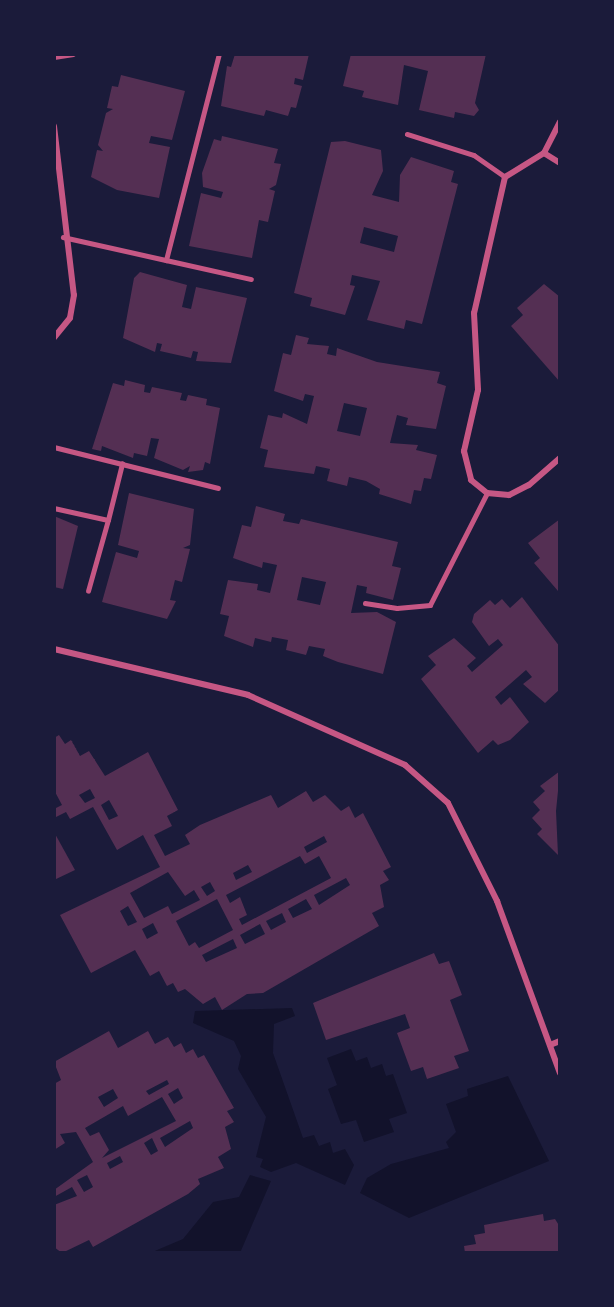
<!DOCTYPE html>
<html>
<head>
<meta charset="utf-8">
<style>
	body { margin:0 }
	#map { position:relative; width:614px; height:1307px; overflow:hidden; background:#1b1b3a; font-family:Georgia,serif }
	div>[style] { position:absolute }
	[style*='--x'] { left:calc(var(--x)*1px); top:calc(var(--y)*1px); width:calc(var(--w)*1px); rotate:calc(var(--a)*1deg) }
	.water>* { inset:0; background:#12122b }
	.building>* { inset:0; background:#542f53 }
	.service>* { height:4.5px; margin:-2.25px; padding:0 2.25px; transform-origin:2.25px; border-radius:2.25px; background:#c65784 }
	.minor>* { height:6px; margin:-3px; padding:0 3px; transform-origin:3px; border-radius:3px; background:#c65784 }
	span { translate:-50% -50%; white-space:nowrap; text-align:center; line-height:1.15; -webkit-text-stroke:4.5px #1b1b3a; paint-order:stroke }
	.frame { position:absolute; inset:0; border:56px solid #1b1b3a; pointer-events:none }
</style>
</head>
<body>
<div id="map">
	<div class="water">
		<div style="clip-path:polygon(292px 1008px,295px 1016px,274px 1024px,273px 1053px,303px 1138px,314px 1135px,319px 1146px,330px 1142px,333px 1153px,345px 1149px,354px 1165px,345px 1185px,296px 1163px,271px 1172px,260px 1167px,263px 1159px,256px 1157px,266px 1117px,238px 1069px,241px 1056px,234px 1041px,193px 1023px,195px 1011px)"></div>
		<div style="clip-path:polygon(351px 1049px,356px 1061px,367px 1057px,371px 1068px,382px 1064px,386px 1076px,393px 1074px,407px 1113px,389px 1119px,394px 1132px,364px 1142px,356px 1120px,341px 1124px,328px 1089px,337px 1085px,327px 1058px)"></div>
		<div style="clip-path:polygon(508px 1076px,549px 1161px,409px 1218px,360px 1193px,367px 1178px,391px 1164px,449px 1148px,446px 1142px,456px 1132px,446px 1104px,468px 1096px,467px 1089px)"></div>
		<div style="clip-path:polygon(250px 1175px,271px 1181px,240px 1253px,150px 1253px,183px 1239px,213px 1202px,239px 1197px)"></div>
	</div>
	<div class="building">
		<div style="clip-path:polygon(235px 54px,309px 54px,303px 80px,295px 78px,294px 84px,302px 86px,296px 108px,291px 107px,288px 116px,266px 110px,264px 116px,221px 106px,227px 66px,231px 67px)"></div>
		<div style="clip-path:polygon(351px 54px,486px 54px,475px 103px,479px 110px,474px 116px,455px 112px,454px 118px,419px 110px,428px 71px,404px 65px,398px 105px,362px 97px,364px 91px,343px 86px)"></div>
		<div style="clip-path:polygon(121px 75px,185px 91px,172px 140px,151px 136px,149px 143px,170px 147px,159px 198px,117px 190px,91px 177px,97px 150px,103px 151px,98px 145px,106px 113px,113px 109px,107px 108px,112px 86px,118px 87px)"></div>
		<div style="clip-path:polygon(222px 136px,278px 149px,274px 163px,281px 164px,276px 185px,269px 189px,275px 191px,268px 222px,259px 220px,252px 258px,189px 246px,201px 193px,221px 198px,223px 192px,203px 187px,202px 173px,214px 139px,221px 141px)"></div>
		<div style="clip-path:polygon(evenodd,345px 141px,381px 150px,383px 171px,372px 195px,399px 202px,400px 175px,411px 157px,454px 171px,451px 182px,458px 184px,422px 324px,406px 320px,404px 329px,367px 320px,380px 281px,352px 275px,350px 285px,355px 286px,345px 315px,310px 306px,312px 298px,294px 293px,331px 142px,345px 141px,364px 227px,398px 236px,394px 252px,360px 243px,364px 227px)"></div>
		<div style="clip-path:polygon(140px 272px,187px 285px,182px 307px,191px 309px,196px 287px,247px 298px,231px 363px,196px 361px,198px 352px,193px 351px,191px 358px,160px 351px,162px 344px,157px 343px,155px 352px,123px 338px,134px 278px)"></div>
		<div style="clip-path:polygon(544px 284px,560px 297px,560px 382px,511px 326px,523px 315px,517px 308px)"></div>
		<div style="clip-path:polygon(evenodd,296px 335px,309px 338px,307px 344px,329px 346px,327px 354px,336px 356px,337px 348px,377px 362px,440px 372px,437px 383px,446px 386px,436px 429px,406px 425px,408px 418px,397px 415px,390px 443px,418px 445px,416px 450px,437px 455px,431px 479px,424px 478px,421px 491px,414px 490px,411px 504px,379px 494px,380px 489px,366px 481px,349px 477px,347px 486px,327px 481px,330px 469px,316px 466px,314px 474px,264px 467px,268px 450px,260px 448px,268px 415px,282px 418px,283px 413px,307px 424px,314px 396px,305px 394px,303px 401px,274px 391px,283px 353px,291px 355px,296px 335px,344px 403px,367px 408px,360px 436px,337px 431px,344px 403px)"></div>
		<div style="clip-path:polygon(125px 380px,145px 385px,144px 392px,150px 393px,152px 387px,182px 393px,180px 400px,186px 401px,188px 395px,207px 399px,206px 405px,220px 408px,210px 464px,205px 462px,203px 470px,188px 472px,190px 466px,183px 470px,154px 458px,159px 439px,151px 438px,147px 456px,134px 453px,133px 458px,102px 446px,101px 451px,92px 449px,113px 383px,124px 386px)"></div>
		<div style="clip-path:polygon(129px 493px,194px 509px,190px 545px,183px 548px,190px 549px,182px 582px,175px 580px,170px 600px,176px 601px,167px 619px,102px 602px,116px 552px,137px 558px,139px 551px,118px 545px)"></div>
		<div style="clip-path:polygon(evenodd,256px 506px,285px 514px,283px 521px,299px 524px,301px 519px,398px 542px,392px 566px,401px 568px,393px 600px,366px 593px,367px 587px,357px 585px,351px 613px,377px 612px,396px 622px,383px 674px,338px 662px,323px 656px,325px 649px,309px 646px,306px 655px,286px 650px,288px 640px,272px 637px,271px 642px,255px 638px,253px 647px,224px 636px,229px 616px,220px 614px,228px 580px,258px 584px,257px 590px,270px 593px,277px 565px,263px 562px,262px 568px,233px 558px,242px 525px,251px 527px,256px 506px,302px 577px,326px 582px,320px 605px,297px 600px,302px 577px)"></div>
		<div style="clip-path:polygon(54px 516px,78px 526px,63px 589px,54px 587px)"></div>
		<div style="clip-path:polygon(560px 519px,560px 589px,558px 591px,534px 563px,540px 558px,528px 543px)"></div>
		<div style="clip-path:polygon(522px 597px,560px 647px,560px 689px,545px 703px,523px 684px,532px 677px,526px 670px,495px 697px,501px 705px,510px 697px,529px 722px,510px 740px,498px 745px,493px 740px,478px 753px,421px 679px,436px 665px,428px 656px,454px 638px,476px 658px,467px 666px,472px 672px,503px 645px,498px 639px,489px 646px,472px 622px,474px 614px,490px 600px,495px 605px,502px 599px,510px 608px)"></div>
		<div style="clip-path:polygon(evenodd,59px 735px,65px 744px,71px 740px,80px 756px,89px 751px,105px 776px,148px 752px,178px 810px,167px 816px,172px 826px,154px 835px,165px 856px,190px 844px,185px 835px,200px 825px,271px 795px,278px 808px,306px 791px,313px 802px,325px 795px,341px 811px,349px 806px,355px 818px,363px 813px,391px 867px,383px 871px,389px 880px,380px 885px,384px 907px,372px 913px,379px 926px,263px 993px,247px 994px,222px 1010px,215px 997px,203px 1004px,185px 989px,178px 992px,173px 983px,167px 986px,159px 971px,150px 976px,135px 950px,91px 973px,60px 915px,160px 867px,143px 835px,117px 850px,93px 807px,70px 819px,66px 812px,54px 818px,54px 809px,62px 805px,54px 790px,54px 738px,59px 735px,90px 789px,95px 798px,85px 803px,79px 795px,90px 789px,59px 735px,109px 800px,118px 816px,109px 820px,101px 805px,109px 800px,59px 735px,324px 836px,327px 842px,307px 853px,304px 847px,324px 836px,59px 735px,300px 856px,305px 864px,319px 856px,331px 878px,242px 925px,239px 919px,247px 915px,240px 897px,230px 903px,226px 895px,300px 856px,59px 735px,248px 865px,252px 872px,236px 880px,233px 873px,248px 865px,59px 735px,168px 872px,185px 896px,194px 890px,200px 900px,172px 914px,168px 906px,144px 918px,130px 893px,168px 872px,59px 735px,346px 878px,350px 885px,319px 905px,314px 895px,346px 878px,59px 735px,210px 882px,215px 891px,207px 896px,201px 887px,210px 882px,59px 735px,217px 899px,233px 930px,199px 948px,195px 942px,189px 946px,176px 921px,217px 899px,59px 735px,306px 899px,312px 909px,293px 918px,288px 909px,306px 899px,59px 735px,128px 906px,137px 922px,128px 926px,120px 911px,128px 906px,59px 735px,282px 913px,286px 922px,271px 930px,266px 921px,282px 913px,59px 735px,153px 923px,158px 933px,147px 939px,142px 929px,153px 923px,59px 735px,260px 924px,265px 934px,245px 944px,240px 935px,260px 924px,59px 735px,233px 939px,237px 948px,206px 962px,202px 955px,233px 939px)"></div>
		<div style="clip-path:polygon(560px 771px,556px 811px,558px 855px,537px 834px,542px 829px,532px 818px,540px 810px,533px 802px,545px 791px,540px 786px)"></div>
		<div style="clip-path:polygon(54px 832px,75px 870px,54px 880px)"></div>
		<div style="clip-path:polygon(434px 953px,439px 964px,449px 961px,462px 995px,450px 1000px,469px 1051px,454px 1056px,459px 1068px,427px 1079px,423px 1067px,411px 1071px,397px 1033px,410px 1028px,405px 1014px,326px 1040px,313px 1003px)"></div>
		<div style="clip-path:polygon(evenodd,109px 1031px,118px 1048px,148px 1031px,155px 1044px,168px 1037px,174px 1047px,181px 1043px,186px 1053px,193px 1049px,198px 1058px,204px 1055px,234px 1108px,227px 1111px,234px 1122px,225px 1127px,231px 1149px,218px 1157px,224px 1168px,198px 1179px,200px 1184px,188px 1194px,93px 1247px,89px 1240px,62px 1253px,54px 1247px,54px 1205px,77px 1196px,72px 1187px,54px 1197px,54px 1190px,93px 1162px,76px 1132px,60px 1134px,65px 1143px,54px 1150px,54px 1084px,61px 1080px,54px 1062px,109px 1031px,167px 1080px,169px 1084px,149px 1095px,146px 1091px,167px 1080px,109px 1031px,178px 1088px,183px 1098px,174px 1104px,168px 1094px,178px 1088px,109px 1031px,113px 1089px,118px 1098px,104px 1107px,98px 1097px,113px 1089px,109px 1031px,162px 1097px,176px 1121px,102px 1158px,109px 1150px,99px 1132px,90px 1136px,85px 1128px,123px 1106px,128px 1116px,162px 1097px,109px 1031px,190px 1121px,193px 1128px,165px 1147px,160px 1138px,190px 1121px,109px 1031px,152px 1138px,158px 1151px,151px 1155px,144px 1143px,152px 1138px,109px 1031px,120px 1156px,123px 1162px,110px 1169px,107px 1163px,120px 1156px,109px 1031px,87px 1175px,93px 1187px,84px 1192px,77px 1180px,87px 1175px)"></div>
		<div style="clip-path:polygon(543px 1214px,544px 1221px,555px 1219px,560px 1227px,560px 1253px,465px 1253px,464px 1246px,476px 1244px,474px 1235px,485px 1233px,484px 1225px)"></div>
	</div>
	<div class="service">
		<div style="--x:54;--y:57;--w:19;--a:-9"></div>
		<div style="--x:407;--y:134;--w:70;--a:17.4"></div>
		<div style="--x:474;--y:155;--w:38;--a:35"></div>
		<div style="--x:63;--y:237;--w:106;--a:12.6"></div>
		<div style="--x:166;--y:260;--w:213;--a:-75.6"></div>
		<div style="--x:166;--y:260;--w:87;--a:12.6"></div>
		<div style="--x:54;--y:447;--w:169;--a:14"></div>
		<div style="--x:54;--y:508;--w:55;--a:12.5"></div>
		<div style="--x:108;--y:520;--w:58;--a:-76"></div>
		<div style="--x:88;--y:591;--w:74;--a:-74.3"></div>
		<div style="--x:365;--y:603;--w:32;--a:9"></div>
		<div style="--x:397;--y:608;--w:33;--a:-5"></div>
		<div style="--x:430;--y:605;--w:126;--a:-63"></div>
	</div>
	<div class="minor">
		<div style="--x:54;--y:126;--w:170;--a:83.3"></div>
		<div style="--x:74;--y:295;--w:23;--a:100"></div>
		<div style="--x:70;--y:318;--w:26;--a:129"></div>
		<div style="--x:544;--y:153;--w:35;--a:-63"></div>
		<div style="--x:560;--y:163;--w:19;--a:-148"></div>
		<div style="--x:544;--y:153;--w:46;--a:148.4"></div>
		<div style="--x:505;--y:177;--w:139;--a:102.8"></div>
		<div style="--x:474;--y:313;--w:77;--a:87"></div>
		<div style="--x:478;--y:390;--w:63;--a:102.9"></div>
		<div style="--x:464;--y:451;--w:30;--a:76"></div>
		<div style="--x:471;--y:480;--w:21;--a:39"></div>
		<div style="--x:487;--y:493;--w:22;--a:5"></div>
		<div style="--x:509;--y:495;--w:22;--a:-27"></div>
		<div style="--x:529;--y:485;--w:41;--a:-41.1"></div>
		<div style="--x:54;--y:649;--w:199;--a:13.3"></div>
		<div style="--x:248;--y:695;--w:172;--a:24"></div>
		<div style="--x:405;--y:765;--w:57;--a:41.5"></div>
		<div style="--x:448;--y:803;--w:110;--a:63.4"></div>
		<div style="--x:497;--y:901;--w:183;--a:69.9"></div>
		<div style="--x:550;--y:1045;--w:11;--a:-22"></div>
	</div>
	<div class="frame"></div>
</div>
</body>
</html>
